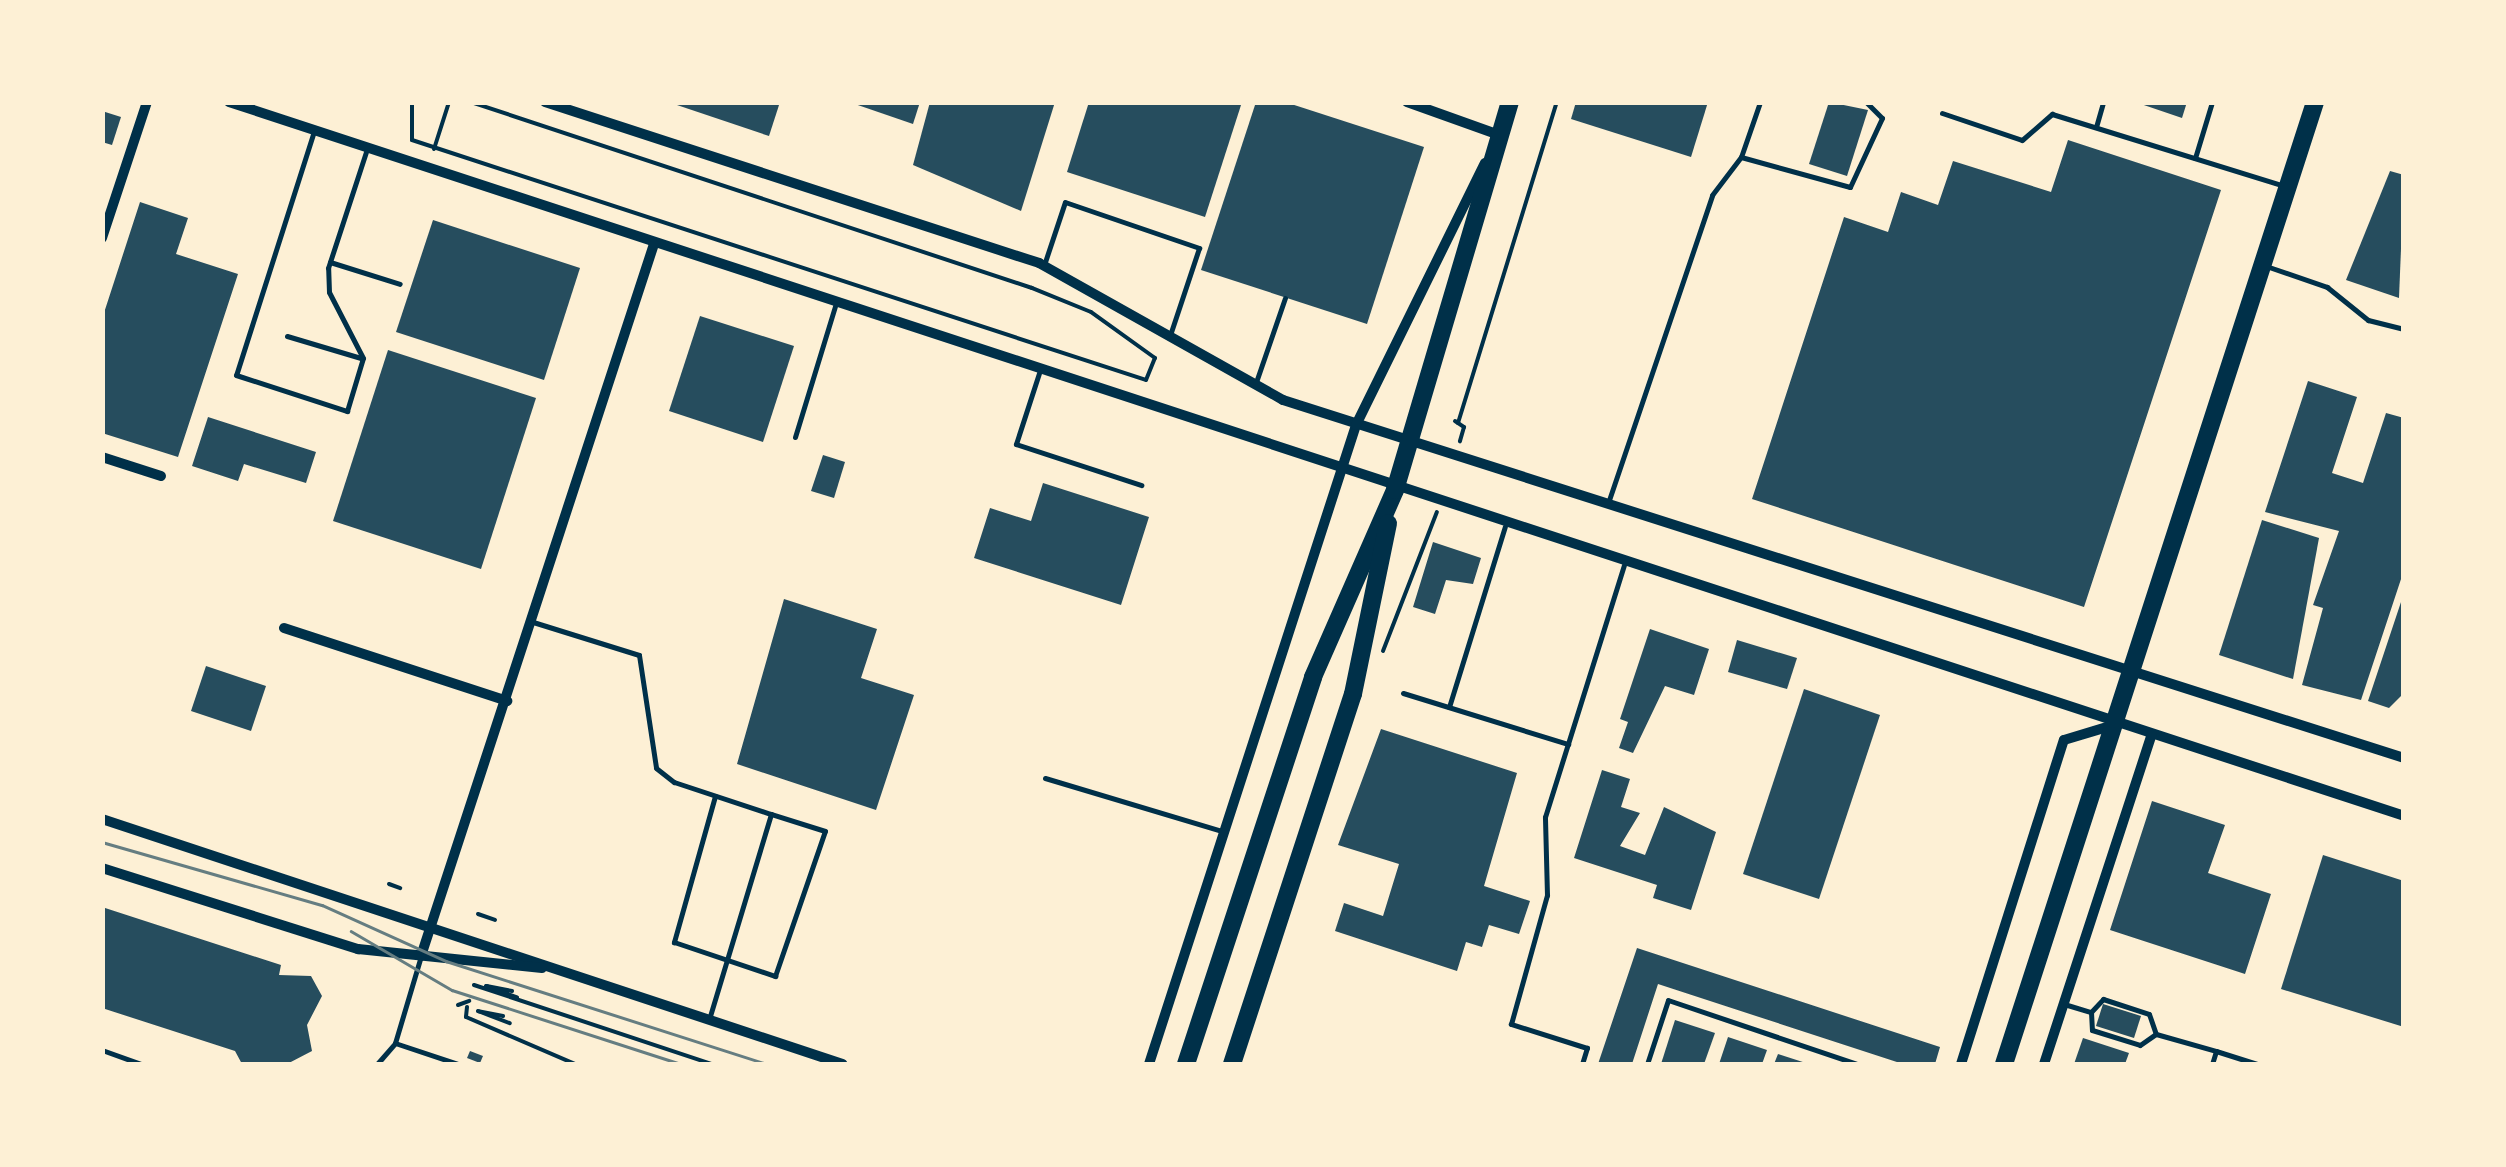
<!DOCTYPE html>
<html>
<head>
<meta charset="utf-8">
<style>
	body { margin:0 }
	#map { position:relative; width:2506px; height:1167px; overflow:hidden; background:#fdf0d5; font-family:Cabin,sans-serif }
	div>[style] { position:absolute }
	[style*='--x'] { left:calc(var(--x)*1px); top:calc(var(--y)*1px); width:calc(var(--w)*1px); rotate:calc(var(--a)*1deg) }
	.building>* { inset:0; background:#264d5e }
	.path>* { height:4px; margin:-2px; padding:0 2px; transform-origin:2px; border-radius:2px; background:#003049 }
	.service>* { height:5px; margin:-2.5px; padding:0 2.5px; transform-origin:2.5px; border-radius:2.5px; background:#003049 }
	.minor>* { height:10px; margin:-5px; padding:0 5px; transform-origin:5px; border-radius:5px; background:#003049 }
	.primary>* { height:18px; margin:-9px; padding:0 9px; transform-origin:9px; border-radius:9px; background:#003049 }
	.tram>* { height:2.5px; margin:-1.25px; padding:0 1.25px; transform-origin:1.25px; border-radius:1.25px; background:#657d81 }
	span { translate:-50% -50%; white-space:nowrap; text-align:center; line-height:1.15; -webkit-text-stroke:10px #fdf0d5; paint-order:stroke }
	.frame { position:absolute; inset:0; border:105px solid #fdf0d5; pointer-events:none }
</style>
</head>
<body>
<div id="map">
	<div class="building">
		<div style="clip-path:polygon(668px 102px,780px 102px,769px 136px)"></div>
		<div style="clip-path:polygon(849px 102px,920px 102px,913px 124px)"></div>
		<div style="clip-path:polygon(930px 102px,1055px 102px,1021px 211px,913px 165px)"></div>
		<div style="clip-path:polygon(1089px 102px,1242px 102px,1205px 217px,1067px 172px)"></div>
		<div style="clip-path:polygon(1256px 102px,1285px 102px,1424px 147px,1367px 324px,1201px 270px)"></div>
		<div style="clip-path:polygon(1576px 102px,1708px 102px,1691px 157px,1571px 119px)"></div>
		<div style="clip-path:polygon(1829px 102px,1868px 110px,1847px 176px,1809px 164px)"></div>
		<div style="clip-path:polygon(2135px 102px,2187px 102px,2182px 118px)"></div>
		<div style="clip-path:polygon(102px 111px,121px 117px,112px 145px,102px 142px)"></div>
		<div style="clip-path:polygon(2068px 140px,2221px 190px,2084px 607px,1752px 499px,1844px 217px,1888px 232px,1901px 192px,1938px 205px,1953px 161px,2051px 192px)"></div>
		<div style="clip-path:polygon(2390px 171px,2404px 175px,2399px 298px,2346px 280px)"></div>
		<div style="clip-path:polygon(140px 202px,188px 218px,176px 254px,238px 274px,178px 457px,102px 433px,102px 319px)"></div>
		<div style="clip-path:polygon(433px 220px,580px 268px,544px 380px,396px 332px)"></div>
		<div style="clip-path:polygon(700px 316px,794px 346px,763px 442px,669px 411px)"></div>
		<div style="clip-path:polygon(388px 350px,536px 398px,481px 569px,333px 521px)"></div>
		<div style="clip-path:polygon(2308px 381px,2357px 397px,2332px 473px,2363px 483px,2386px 413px,2404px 418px,2404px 570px,2361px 700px,2302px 685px,2323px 608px,2313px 605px,2339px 531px,2265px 512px)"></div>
		<div style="clip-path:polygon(208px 417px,316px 452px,306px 483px,244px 464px,238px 481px,192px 466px)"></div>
		<div style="clip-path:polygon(823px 455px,845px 462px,834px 498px,811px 491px)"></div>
		<div style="clip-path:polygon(1043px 483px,1149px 517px,1121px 605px,974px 558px,990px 508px,1031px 521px)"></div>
		<div style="clip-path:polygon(2262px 520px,2319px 538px,2293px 679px,2219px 655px)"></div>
		<div style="clip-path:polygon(1433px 542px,1481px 558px,1473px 584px,1446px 580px,1435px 614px,1413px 607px)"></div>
		<div style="clip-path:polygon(2403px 596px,2404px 693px,2389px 708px,2368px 701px)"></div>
		<div style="clip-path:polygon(784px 599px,877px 629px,861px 678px,914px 695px,876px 810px,737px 764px)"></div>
		<div style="clip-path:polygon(1650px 629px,1709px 649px,1694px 695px,1665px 686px,1633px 753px,1619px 748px,1628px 722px,1620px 719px)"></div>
		<div style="clip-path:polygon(1737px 640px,1797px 658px,1787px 689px,1728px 672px)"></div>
		<div style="clip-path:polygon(206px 666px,266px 686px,251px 731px,191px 711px)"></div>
		<div style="clip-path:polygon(1804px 689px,1880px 715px,1819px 899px,1743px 874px)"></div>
		<div style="clip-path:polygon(1381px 729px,1517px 773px,1484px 886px,1530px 901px,1519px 934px,1489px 925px,1482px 947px,1466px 942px,1457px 971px,1335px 931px,1344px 903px,1383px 916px,1399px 864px,1338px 845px)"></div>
		<div style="clip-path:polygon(1602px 770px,1630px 779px,1621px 807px,1640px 813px,1620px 846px,1645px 855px,1664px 807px,1716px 832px,1691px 910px,1653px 898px,1657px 885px,1574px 858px)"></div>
		<div style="clip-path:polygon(2152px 801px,2225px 825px,2208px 873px,2271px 894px,2245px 974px,2110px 930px)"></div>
		<div style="clip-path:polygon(2323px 855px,2404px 881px,2404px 1027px,2281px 989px)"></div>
		<div style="clip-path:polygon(102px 907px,281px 965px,279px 975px,311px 976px,322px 996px,307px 1025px,312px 1051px,287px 1064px,242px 1064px,235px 1051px,102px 1008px)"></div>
		<div style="clip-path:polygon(1637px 948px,1940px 1047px,1935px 1064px,1903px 1064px,1658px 984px,1632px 1064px,1598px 1064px)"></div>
		<div style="clip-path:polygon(2103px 1004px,2141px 1016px,2134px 1038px,2096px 1026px)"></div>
		<div style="clip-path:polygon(1675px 1020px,1715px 1033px,1704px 1064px,1661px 1064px)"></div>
		<div style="clip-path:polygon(1728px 1037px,1767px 1050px,1762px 1064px,1719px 1064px)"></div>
		<div style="clip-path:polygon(2083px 1038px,2129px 1053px,2125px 1064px,2074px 1064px)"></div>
		<div style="clip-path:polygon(470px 1051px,483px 1056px,480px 1063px,467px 1058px)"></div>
		<div style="clip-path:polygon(1778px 1054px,1809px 1064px,1774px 1064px)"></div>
	</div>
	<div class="path">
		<div style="--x:412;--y:102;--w:38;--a:90"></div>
		<div style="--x:412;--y:140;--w:772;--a:18.11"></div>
		<div style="--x:1146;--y:380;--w:24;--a:-68"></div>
		<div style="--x:1155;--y:358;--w:79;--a:-144.3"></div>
		<div style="--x:1091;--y:312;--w:64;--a:-157.9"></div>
		<div style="--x:1032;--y:288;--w:591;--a:-161.66"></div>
		<div style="--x:434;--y:149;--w:49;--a:-72.3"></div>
		<div style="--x:1455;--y:421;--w:11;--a:34"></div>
		<div style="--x:1464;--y:427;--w:15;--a:106"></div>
		<div style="--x:1458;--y:423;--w:336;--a:-72.9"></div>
		<div style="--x:1383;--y:651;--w:149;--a:-68.8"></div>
		<div style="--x:389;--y:884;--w:12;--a:20"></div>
		<div style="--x:478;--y:914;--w:18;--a:19"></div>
		<div style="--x:474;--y:985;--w:250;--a:18.4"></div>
		<div style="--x:512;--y:991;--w:26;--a:-169"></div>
		<div style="--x:486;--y:986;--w:33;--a:20"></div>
		<div style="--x:458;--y:1005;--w:12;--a:-20"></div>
		<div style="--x:467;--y:1007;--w:10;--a:96"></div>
		<div style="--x:466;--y:1017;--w:119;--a:23.3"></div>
		<div style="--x:503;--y:1016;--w:25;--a:-169"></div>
		<div style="--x:478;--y:1011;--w:34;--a:21"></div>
	</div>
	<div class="service">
		<div style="--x:1942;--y:113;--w:84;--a:18.6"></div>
		<div style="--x:2022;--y:140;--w:40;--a:-41"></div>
		<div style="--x:2052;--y:114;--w:243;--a:17.2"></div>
		<div style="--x:2096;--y:127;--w:26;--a:-74"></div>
		<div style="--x:314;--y:131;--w:256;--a:107.7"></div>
		<div style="--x:236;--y:375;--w:117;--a:18"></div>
		<div style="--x:347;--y:411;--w:55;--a:-73.2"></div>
		<div style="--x:363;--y:358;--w:74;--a:-117.3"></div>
		<div style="--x:329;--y:292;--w:24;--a:-92"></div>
		<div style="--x:328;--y:268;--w:125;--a:-71.9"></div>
		<div style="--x:1741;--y:157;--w:113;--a:15.4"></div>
		<div style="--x:1850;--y:187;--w:76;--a:-65.1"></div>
		<div style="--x:1882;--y:118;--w:23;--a:-135"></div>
		<div style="--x:2195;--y:158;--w:59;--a:-73.1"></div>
		<div style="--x:330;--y:262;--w:73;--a:17.4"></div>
		<div style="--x:1044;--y:265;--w:66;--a:-71.6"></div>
		<div style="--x:1065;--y:202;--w:142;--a:18.9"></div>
		<div style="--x:1199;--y:248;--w:92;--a:108.4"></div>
		<div style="--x:2266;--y:266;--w:65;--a:19"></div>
		<div style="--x:2327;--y:287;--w:53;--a:38.8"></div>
		<div style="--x:2368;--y:320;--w:37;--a:14"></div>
		<div style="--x:287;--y:336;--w:77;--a:16.6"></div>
		<div style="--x:1040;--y:370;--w:78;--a:108"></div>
		<div style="--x:1016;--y:444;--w:132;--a:18.2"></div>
		<div style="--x:1255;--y:385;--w:92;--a:-71"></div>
		<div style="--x:795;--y:437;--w:140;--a:-73"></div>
		<div style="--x:1608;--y:503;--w:325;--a:-71.3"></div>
		<div style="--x:1712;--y:195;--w:48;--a:-52.7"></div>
		<div style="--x:1741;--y:157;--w:58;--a:-70.9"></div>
		<div style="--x:533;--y:622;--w:111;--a:17.3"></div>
		<div style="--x:639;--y:655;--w:114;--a:81.4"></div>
		<div style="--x:656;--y:768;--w:23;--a:38"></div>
		<div style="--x:674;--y:782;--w:102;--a:18.3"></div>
		<div style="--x:771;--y:814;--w:214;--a:106.8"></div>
		<div style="--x:1403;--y:693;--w:173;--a:17.2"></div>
		<div style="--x:1449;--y:707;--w:189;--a:-72.8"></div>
		<div style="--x:1045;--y:778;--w:185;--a:16.7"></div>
		<div style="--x:715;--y:796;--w:152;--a:105.7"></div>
		<div style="--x:674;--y:942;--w:107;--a:18.6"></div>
		<div style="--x:775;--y:976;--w:153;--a:-71"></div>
		<div style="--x:825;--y:831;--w:57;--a:-162.5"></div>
		<div style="--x:2064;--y:1004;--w:28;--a:17"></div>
		<div style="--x:2091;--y:1012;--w:18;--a:-47"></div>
		<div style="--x:2103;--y:999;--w:48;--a:18.1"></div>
		<div style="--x:2149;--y:1014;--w:21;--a:71"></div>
		<div style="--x:2156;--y:1034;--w:62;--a:15.8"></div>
		<div style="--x:2216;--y:1051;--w:14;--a:107"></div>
		<div style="--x:2091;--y:1012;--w:18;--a:87"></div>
		<div style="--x:2092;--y:1030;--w:50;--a:17.4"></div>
		<div style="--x:2140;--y:1045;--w:19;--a:-35"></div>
		<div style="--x:395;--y:1043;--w:66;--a:18.4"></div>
		<div style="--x:102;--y:1050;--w:41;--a:19.7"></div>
		<div style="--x:2216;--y:1051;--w:43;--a:17.6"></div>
		<div style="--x:377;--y:1064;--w:28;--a:-49"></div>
		<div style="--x:395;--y:1043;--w:91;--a:-73.4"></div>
		<div style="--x:1582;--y:1064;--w:17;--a:-73"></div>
		<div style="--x:1587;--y:1048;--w:80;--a:-162.5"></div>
		<div style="--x:1511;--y:1024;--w:134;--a:-74.4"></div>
		<div style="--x:1547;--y:895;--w:78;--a:-91.5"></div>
		<div style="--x:1545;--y:817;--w:264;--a:-72.6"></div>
		<div style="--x:1647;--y:1064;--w:67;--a:-71.8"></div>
		<div style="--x:1668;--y:1000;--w:200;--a:18.7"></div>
	</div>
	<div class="minor">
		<div style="--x:229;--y:102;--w:2289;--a:18.17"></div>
		<div style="--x:545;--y:102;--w:520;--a:18.05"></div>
		<div style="--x:1039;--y:263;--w:280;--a:29.3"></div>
		<div style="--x:1283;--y:400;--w:1177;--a:17.71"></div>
		<div style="--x:1407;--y:102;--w:98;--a:19.7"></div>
		<div style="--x:102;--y:238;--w:143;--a:-71.7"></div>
		<div style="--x:102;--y:457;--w:62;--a:17.9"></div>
		<div style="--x:284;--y:628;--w:235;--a:18.1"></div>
		<div style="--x:102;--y:819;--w:780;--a:18.3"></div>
		<div style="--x:102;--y:868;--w:269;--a:17.6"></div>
		<div style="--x:358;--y:949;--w:185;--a:5.9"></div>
		<div style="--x:421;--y:956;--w:749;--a:-71.88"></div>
		<div style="--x:1149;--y:1064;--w:672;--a:-72.05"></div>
		<div style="--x:1356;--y:425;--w:292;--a:-63.8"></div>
		<div style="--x:1961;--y:1064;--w:340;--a:-72.4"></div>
		<div style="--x:2064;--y:740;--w:55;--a:-16.8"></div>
		<div style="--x:2044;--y:1064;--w:347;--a:-71.9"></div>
	</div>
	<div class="primary">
		<div style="--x:1186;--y:1064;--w:407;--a:-71.8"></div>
		<div style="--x:1313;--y:677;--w:204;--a:-66.3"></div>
		<div style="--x:1395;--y:490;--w:405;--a:-73.5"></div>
		<div style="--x:1232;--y:1064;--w:389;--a:-71.9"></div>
		<div style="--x:1353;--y:694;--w:174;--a:-78.4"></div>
		<div style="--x:2004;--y:1064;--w:1011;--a:-72.08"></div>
	</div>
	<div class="tram">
		<div style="--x:102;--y:842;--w:229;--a:16"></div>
		<div style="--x:322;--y:905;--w:136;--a:24.3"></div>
		<div style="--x:446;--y:961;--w:337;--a:17.8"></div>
		<div style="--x:351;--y:931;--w:117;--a:30.3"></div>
		<div style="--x:452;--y:990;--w:241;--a:17.9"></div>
	</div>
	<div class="frame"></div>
</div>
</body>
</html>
